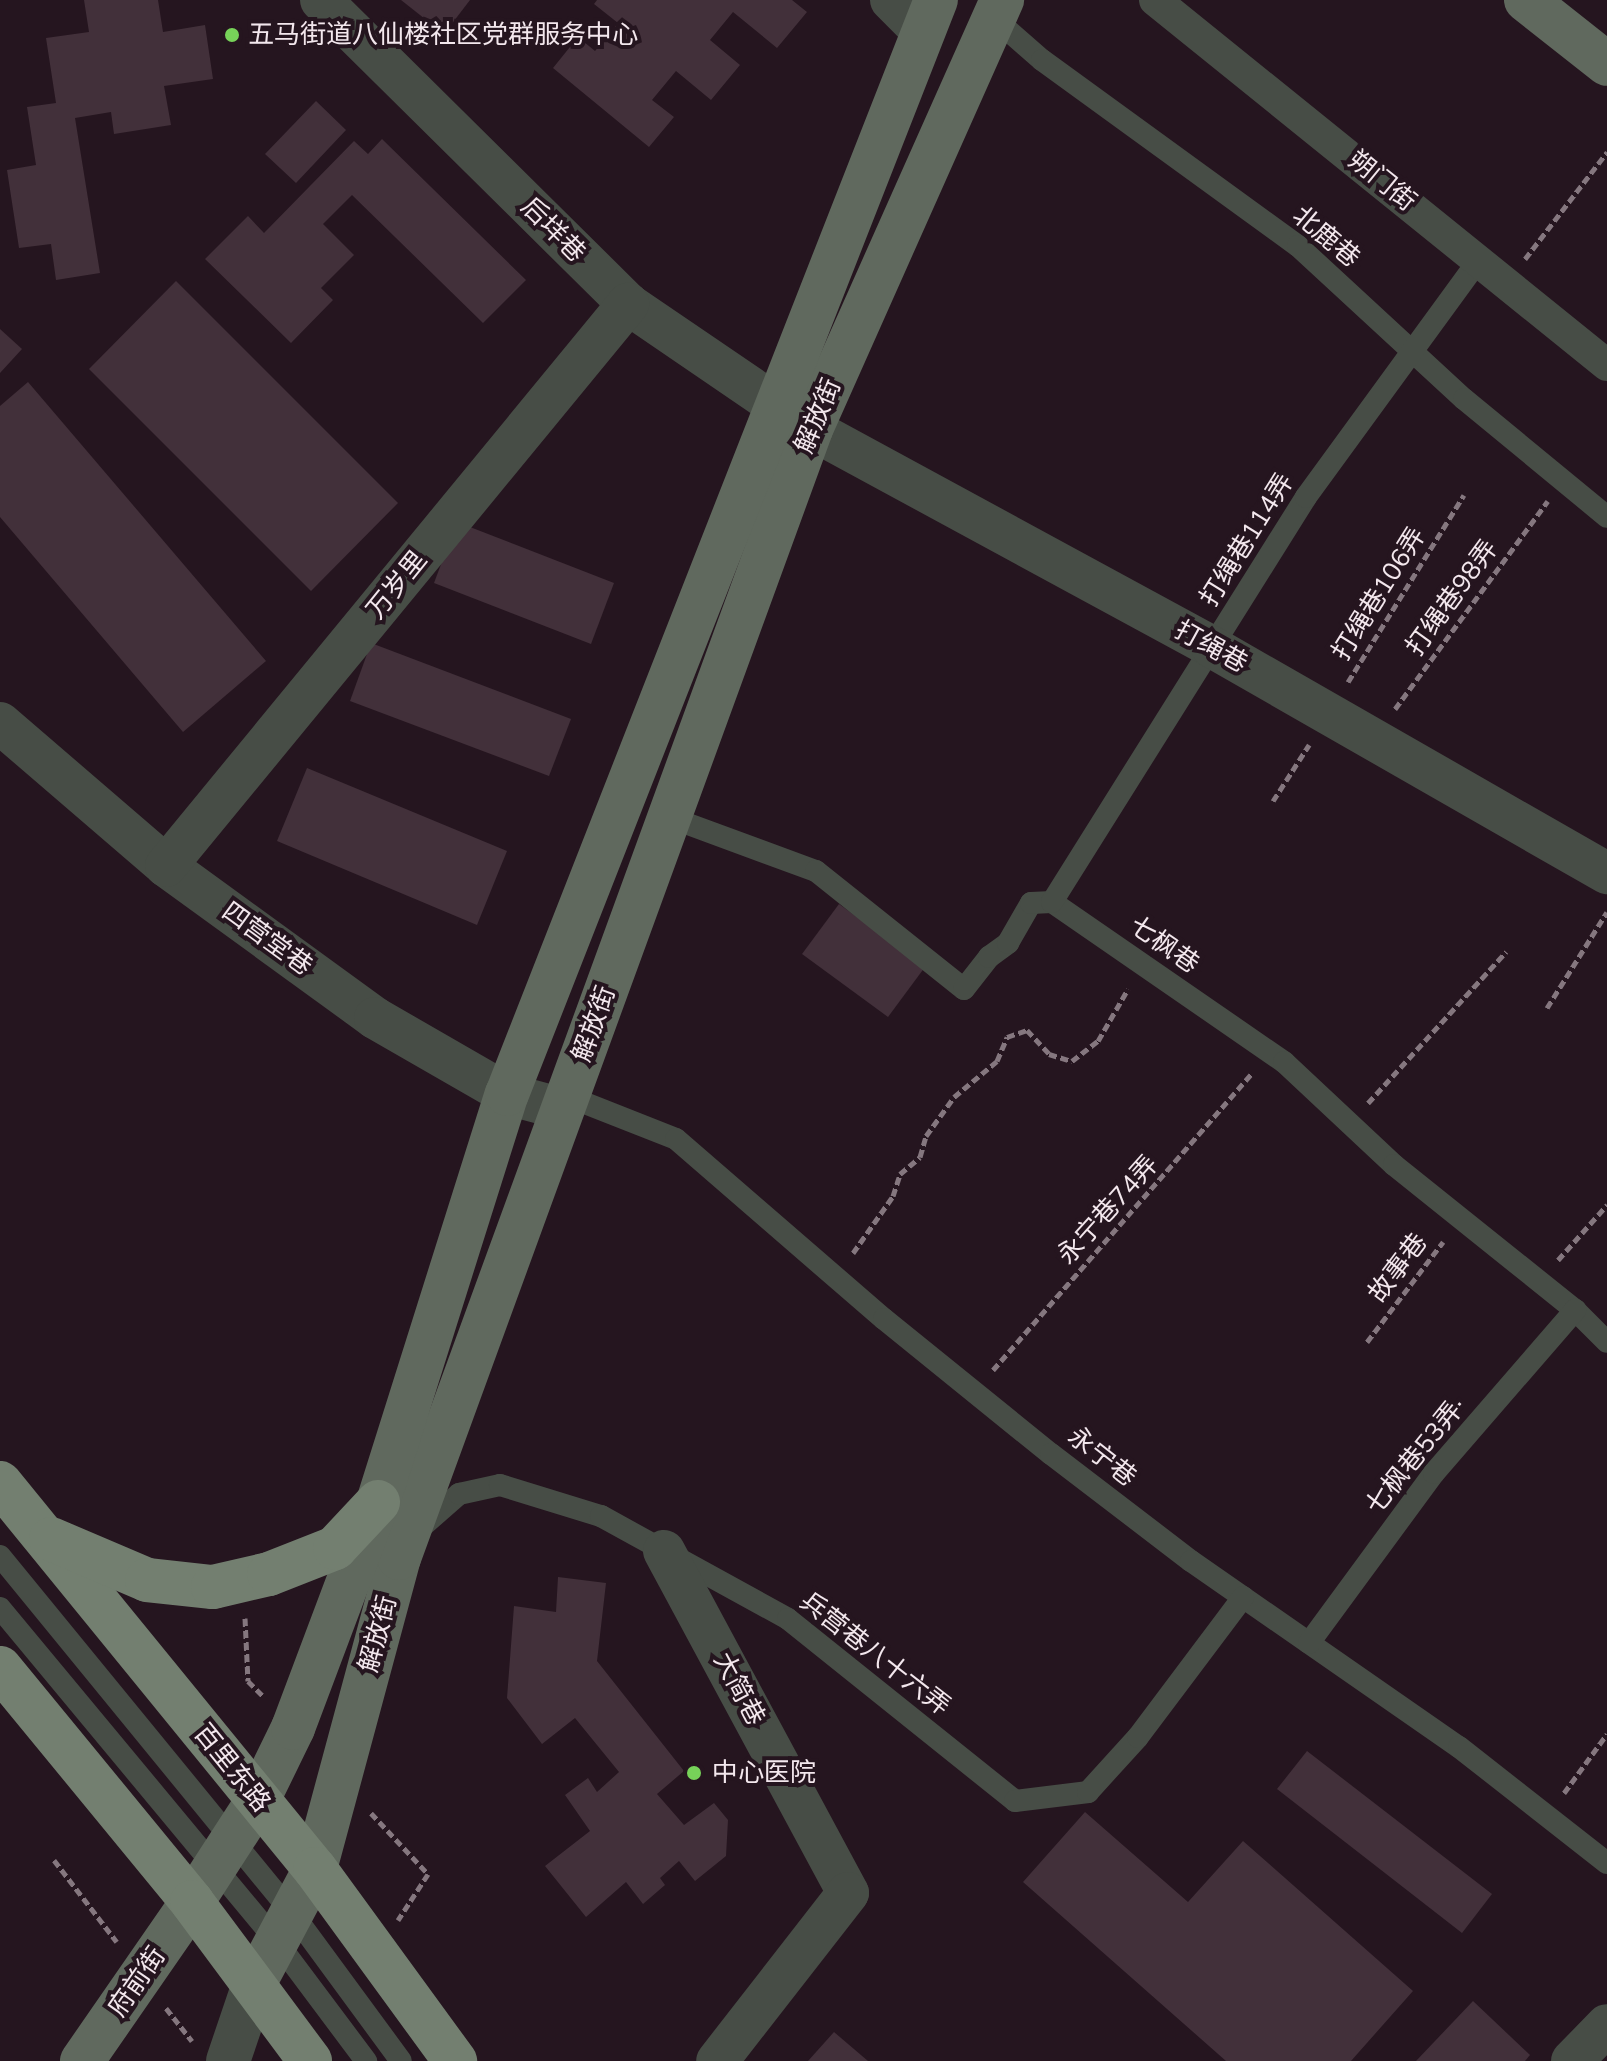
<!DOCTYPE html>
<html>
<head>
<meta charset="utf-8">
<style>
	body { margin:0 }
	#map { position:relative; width:1607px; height:2061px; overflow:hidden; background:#25151f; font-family:"Nunito Sans","Noto Sans SC",sans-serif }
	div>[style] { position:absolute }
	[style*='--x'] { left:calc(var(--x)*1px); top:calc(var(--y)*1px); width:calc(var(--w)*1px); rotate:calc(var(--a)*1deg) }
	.building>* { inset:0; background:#42303a }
	.path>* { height:5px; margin-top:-2.5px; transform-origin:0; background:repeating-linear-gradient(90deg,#85777f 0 8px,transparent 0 12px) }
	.service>* { height:22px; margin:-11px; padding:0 11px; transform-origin:11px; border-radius:11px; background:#474d46 }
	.pedestrian>* { height:32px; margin:-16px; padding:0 16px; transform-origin:16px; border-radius:16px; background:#474d46 }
	.minor>* { height:42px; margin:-21px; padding:0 21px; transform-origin:21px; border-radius:21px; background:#474d46 }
	.tertiary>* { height:44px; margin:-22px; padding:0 22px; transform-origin:22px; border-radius:22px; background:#474d46 }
	.secondary>* { height:44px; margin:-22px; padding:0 22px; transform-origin:22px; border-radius:22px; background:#60695e }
	.primary>* { height:44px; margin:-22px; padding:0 22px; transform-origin:22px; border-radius:22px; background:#737f70 }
	.dots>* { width:22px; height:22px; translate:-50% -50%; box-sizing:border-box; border:4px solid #25151f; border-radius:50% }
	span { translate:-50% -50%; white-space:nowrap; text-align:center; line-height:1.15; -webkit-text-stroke:8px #25151f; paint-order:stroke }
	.poi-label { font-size:26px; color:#f3e7ed }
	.left { translate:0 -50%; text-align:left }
	.street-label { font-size:26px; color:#f3e7ed }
</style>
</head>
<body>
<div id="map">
	<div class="building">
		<div style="clip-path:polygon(84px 0,158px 0,163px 32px,205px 25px,213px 79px,164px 86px,171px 125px,114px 134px,111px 112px,75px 118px,100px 273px,56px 280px,51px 244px,19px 248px,7px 170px,36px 165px,27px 107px,56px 103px,46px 38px,89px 32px)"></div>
		<div style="clip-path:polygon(401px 0,470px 0,444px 34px)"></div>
		<div style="clip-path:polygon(597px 0,792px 0,807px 12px,777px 48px,733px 12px,710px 40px,740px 65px,711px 100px,676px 71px,652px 100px,674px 117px,649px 147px,553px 68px,578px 37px,595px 51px,618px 23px,594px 4px)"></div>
		<div style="clip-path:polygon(316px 101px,346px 130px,296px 183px,265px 154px)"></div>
		<div style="clip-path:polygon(382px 139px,526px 280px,483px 323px,352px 195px,323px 224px,354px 255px,321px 288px,333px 300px,291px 343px,205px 259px,248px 216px,264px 233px,354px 141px,368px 154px)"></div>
		<div style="clip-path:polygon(176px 281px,398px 503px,311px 591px,89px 369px)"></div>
		<div style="clip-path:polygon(0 329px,22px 349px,0 373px)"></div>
		<div style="clip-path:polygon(28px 382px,266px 661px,183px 732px,0 517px,0 406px)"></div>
		<div style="clip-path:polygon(457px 522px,614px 583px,591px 644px,434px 583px)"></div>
		<div style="clip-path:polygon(371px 643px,571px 719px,549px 776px,350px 701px)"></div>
		<div style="clip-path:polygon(307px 768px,507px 851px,477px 925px,277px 841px)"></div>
		<div style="clip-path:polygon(839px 904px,925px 967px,888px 1017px,802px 954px)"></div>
		<div style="clip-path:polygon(558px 1577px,606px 1583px,597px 1661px,684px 1771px,657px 1794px,684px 1825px,714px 1803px,728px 1820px,726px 1856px,695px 1881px,679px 1861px,660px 1878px,665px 1885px,643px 1904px,626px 1882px,586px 1917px,545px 1866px,590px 1831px,565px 1795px,588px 1778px,597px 1792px,619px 1772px,575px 1718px,542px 1744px,507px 1698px,514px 1606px,556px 1612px)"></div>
		<div style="clip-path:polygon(1307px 1751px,1492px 1894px,1462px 1933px,1277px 1789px)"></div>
		<div style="clip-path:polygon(1085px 1812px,1188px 1902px,1243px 1841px,1413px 1991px,1351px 2061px,1226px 2061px,1023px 1882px)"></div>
		<div style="clip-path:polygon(1473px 2001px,1530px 2055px,1525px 2061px,1416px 2061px)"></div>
		<div style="clip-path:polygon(834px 2032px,868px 2061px,808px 2061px)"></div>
	</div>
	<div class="path">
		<div style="--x:1525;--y:259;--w:135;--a:-52.5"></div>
		<div style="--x:1348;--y:682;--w:220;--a:-58.2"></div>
		<div style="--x:1395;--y:709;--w:258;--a:-53.7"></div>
		<div style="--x:1273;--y:801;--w:67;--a:-57.3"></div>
		<div style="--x:1547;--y:1008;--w:113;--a:-58"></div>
		<div style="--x:1368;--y:1103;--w:205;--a:-47.6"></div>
		<div style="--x:853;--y:1253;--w:70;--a:-54.9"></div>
		<div style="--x:893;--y:1196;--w:23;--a:-72"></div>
		<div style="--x:900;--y:1174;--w:26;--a:-40"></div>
		<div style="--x:920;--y:1157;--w:22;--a:-74"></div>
		<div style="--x:926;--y:1136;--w:48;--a:-54.3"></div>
		<div style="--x:954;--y:1097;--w:56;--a:-39.9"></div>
		<div style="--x:997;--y:1061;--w:26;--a:-67"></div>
		<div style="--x:1007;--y:1037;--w:21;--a:-19"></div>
		<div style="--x:1027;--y:1030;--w:33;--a:47"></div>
		<div style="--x:1049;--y:1054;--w:24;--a:17"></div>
		<div style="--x:1072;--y:1061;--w:33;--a:-38"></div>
		<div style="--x:1098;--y:1041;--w:60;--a:-60"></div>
		<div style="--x:1558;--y:1260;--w:74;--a:-48.3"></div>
		<div style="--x:1367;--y:1342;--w:126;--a:-52.8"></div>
		<div style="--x:993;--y:1370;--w:394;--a:-48.9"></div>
		<div style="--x:245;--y:1618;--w:63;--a:87.3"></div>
		<div style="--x:248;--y:1681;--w:23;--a:45"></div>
		<div style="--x:1564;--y:1793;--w:73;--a:-53.9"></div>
		<div style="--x:371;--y:1813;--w:83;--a:46.9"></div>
		<div style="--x:428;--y:1874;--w:55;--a:123.1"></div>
		<div style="--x:54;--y:1860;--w:103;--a:52.5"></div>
		<div style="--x:166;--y:2008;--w:42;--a:51.8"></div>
	</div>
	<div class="service">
		<div style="--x:994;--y:18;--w:64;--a:41.2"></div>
		<div style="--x:1042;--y:60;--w:316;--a:36"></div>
		<div style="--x:1298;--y:246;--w:226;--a:42.7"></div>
		<div style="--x:1464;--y:399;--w:185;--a:39.5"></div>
		<div style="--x:669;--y:817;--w:157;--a:20.2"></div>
		<div style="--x:816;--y:871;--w:189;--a:38.6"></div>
		<div style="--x:964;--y:989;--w:41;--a:-52"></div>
		<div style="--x:989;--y:957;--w:24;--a:-36"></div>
		<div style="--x:1008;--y:943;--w:46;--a:-60.1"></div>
		<div style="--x:1031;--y:903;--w:21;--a:-3"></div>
		<div style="--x:1052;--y:902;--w:282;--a:34.6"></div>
		<div style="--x:1284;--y:1062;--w:151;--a:43.1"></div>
		<div style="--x:1394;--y:1165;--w:232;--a:38.7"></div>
		<div style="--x:1575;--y:1310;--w:45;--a:45"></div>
		<div style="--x:1052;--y:902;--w:478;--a:-57.9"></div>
		<div style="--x:1306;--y:497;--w:293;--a:-53.9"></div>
		<div style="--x:567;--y:1096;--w:117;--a:21.5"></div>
		<div style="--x:676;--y:1139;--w:275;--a:40.9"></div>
		<div style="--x:884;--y:1319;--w:215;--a:39"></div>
		<div style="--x:1051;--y:1454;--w:176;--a:37.4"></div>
		<div style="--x:1191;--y:1561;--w:326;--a:34.8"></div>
		<div style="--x:1459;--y:1747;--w:188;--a:38.1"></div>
		<div style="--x:418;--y:1530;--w:55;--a:-41.3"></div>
		<div style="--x:459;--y:1494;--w:42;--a:-12.4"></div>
		<div style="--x:500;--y:1485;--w:106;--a:17.1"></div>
		<div style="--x:601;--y:1516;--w:213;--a:28.8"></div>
		<div style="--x:788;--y:1619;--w:291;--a:38.7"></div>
		<div style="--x:1015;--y:1801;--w:74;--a:-7"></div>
		<div style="--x:1088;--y:1792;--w:74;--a:-47.7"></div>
		<div style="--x:1138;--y:1737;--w:175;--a:-53.1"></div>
		<div style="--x:0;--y:1556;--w:463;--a:50.7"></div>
		<div style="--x:293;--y:1914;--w:182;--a:53.7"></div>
		<div style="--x:0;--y:1608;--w:434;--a:50.3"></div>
		<div style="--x:277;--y:1942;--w:149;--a:53.2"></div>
		<div style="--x:1309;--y:1643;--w:211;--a:-53.7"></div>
		<div style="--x:1434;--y:1473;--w:216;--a:-49.1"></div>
	</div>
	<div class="pedestrian">
		<div style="--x:1155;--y:0;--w:581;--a:38.92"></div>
	</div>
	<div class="minor">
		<div style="--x:321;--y:0;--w:432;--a:44.7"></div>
		<div style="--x:628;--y:304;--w:222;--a:34.3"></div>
		<div style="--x:811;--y:429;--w:456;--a:28.5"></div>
		<div style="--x:1212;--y:647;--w:455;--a:29.8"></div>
		<div style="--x:891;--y:0;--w:45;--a:45"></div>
		<div style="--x:0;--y:723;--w:219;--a:40.7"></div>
		<div style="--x:166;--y:866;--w:258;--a:36"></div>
		<div style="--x:375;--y:1018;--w:152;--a:29.9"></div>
		<div style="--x:507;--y:1094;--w:58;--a:15"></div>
		<div style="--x:166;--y:866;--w:728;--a:-50.58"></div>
		<div style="--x:664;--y:1551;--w:388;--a:61.7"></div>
		<div style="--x:848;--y:1893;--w:213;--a:127.9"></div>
		<div style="--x:1572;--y:2061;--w:50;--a:-45.8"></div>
	</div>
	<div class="tertiary">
		<div style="--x:228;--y:2061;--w:81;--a:-71.3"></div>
	</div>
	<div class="secondary">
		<div style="--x:1526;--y:0;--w:103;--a:38.3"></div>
		<div style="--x:254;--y:1984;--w:130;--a:-62.1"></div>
		<div style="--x:315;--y:1869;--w:322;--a:-74.9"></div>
		<div style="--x:399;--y:1558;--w:1202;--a:-69.95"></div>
		<div style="--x:811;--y:429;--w:470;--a:-66"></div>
		<div style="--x:82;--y:2061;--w:193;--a:-55.3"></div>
		<div style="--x:192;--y:1902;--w:121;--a:-57.1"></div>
		<div style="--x:258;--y:1800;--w:80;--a:-64.1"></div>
		<div style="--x:293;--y:1728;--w:241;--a:-69.4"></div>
		<div style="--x:378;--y:1502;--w:428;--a:-72.5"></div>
		<div style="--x:507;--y:1094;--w:1175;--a:-68.59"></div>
	</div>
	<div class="primary">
		<div style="--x:0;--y:1483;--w:498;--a:50.8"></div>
		<div style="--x:315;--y:1869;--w:238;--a:53.9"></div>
		<div style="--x:51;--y:1539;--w:104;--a:23.1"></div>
		<div style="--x:147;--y:1580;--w:66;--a:6.1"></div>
		<div style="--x:213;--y:1587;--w:57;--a:-13.1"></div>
		<div style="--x:269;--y:1574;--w:71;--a:-21.5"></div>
		<div style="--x:335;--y:1548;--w:63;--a:-46.9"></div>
		<div style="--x:0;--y:1668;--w:303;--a:50.6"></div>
		<div style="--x:192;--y:1902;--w:198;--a:53.4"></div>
	</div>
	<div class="dots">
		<div style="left:232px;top:35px;background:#77d259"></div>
		<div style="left:694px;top:1773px;background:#77d259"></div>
	</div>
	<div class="poi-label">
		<span class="left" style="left:248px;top:35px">五马街道八仙楼社区党群服务中心</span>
		<span class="left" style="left:712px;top:1773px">中心医院</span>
	</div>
	<div class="street-label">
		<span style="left:1382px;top:181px;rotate:39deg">朔门街</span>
		<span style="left:553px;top:230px;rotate:45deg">后垟巷</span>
		<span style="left:1326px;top:237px;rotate:40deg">北鹿巷</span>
		<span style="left:818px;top:416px;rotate:-67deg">解放街</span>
		<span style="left:1247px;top:540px;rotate:-58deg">打绳巷114弄</span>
		<span style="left:397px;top:585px;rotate:-51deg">万岁里</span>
		<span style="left:1379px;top:594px;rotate:-58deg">打绳巷106弄</span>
		<span style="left:1452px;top:598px;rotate:-54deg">打绳巷98弄</span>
		<span style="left:1211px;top:647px;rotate:29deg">打绳巷</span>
		<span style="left:267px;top:939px;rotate:36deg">四营堂巷</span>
		<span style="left:1164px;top:945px;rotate:35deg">七枫巷</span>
		<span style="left:594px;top:1024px;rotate:-70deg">解放街</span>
		<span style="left:1108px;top:1210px;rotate:-48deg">永宁巷74弄</span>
		<span style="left:1398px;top:1268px;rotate:-53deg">故事巷</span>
		<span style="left:1416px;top:1456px;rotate:-51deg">七枫巷53弄·</span>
		<span style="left:1102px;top:1457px;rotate:38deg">永宁巷</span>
		<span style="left:378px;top:1634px;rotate:-75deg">解放街</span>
		<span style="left:875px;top:1654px;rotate:38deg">兵营巷八十六弄</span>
		<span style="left:739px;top:1689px;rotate:62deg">大简巷</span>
		<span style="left:232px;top:1768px;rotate:51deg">百里东路</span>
		<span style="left:137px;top:1982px;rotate:-55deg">府前街</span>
	</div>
</div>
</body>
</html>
